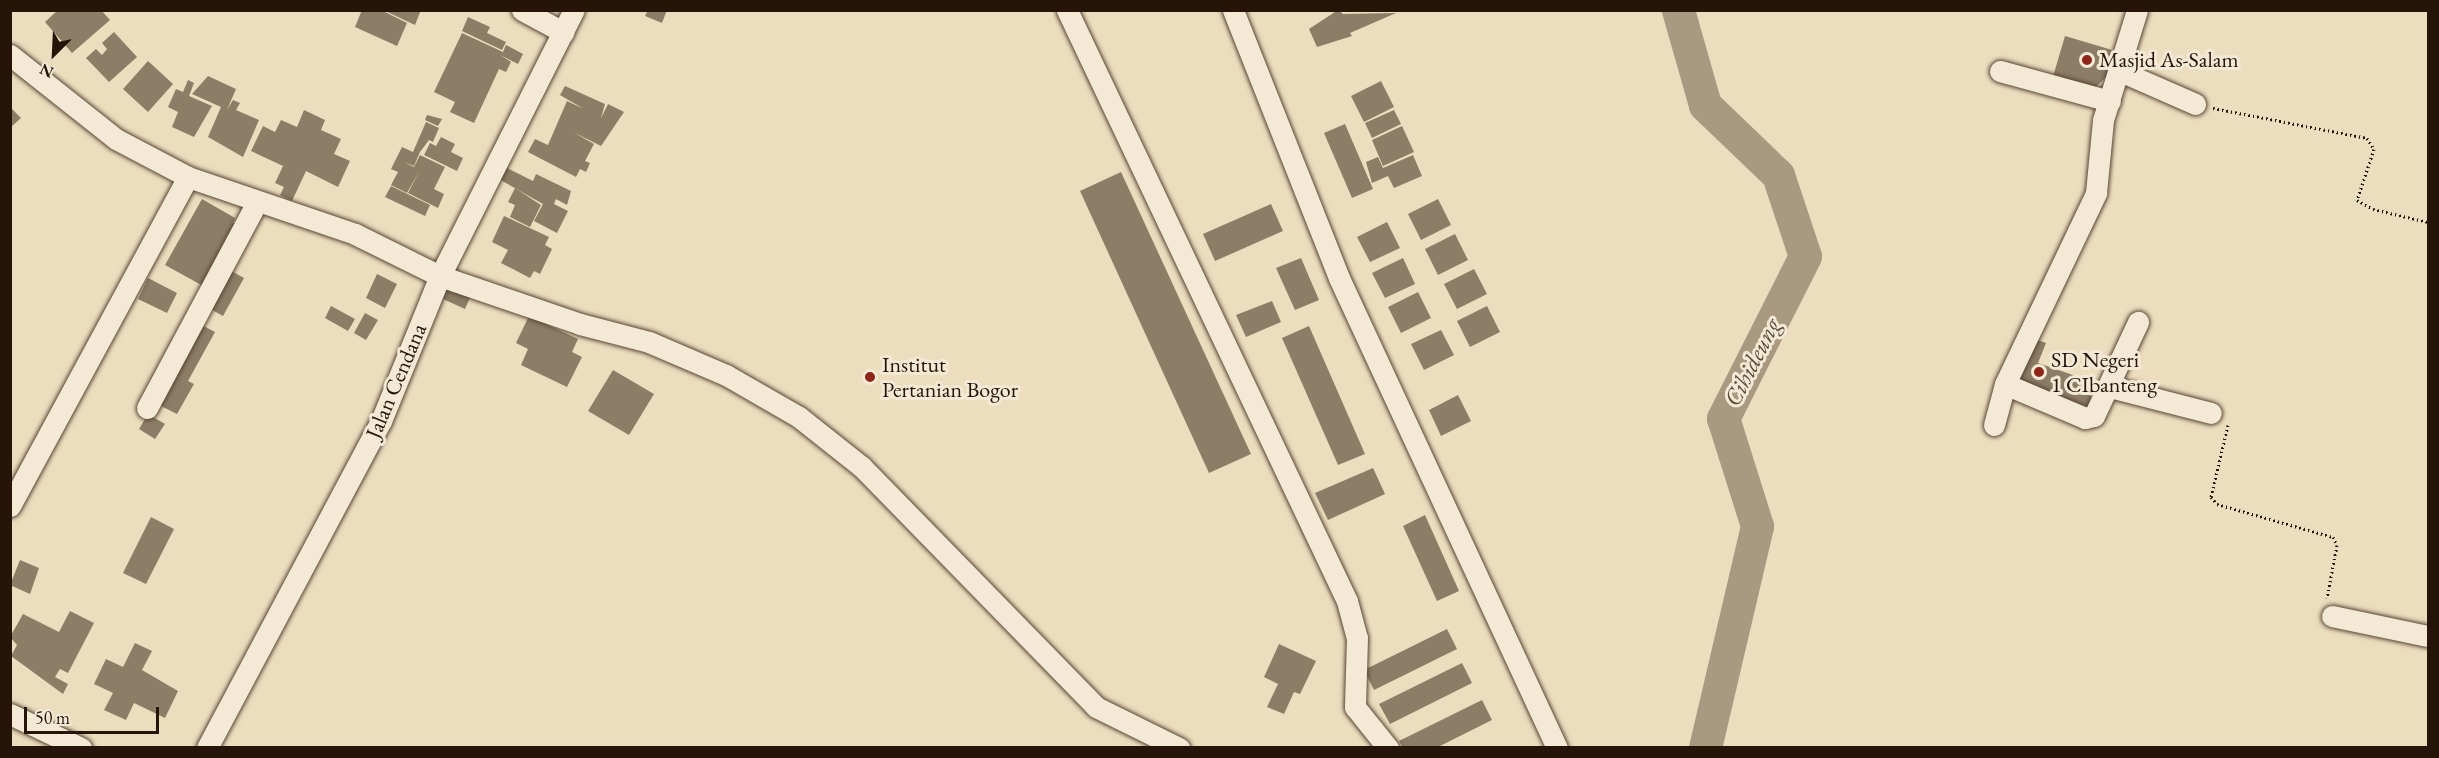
<!DOCTYPE html>
<html>
<head>
<meta charset="utf-8">
<style>
	body { margin:0 }
	#map { position:relative; width:2439px; height:758px; overflow:hidden; background:#ecddbe; font-family:"EB Garamond",serif }
	div>[style] { position:absolute }
	[style*='--x'] { left:calc(var(--x)*1px); top:calc(var(--y)*1px); width:calc(var(--w)*1px); rotate:calc(var(--a)*1deg) }
	.river>* { height:33px; margin:-16.5px; padding:0 16.5px; transform-origin:16.5px; border-radius:16.5px; background:#a89980 }
	.building>* { inset:0; background:#8c7d66 }
	.path>* { height:3px; margin-top:-1.5px; transform-origin:0; background:repeating-linear-gradient(90deg,#251407 0 1.5px,transparent 0 4.5px) }
	.roads { filter:drop-shadow(0 0 2px #574635) drop-shadow(0 0 2px #574635) }
	.minor>* { height:21px; margin:-10.5px; padding:0 10.5px; transform-origin:10.5px; border-radius:10.5px; background:#f3e9d5 }
	.dots>* { width:16px; height:16px; translate:-50% -50%; box-sizing:border-box; border:3px solid #f3e9d5; border-radius:50% }
	span { translate:-50% -50%; white-space:nowrap; text-align:center; line-height:1.15; -webkit-text-stroke:6px #f3e9d5; paint-order:stroke }
	.poi-label { font-size:22px; color:#251407 }
	.left { translate:0 -50%; text-align:left }
	.street-label { font-size:22px; color:#251407 }
	.water-label { font-size:24px; color:#594937; font-style:italic }
	.frame { position:absolute; inset:0; border:12px solid #251407; pointer-events:none }
	.north { position:absolute; left:24px; top:24px; width:60px; height:60px; -webkit-text-stroke:4px #f3e9d5; paint-order:stroke; rotate:204deg; font-size:16px; font-weight:700; line-height:24px; text-align:center; color:#251407 }
	.north::after { content:''; display:block; margin:auto; width:21px; height:27px; background:#251407; clip-path:polygon(50% 0,100% 100%,50% 72%,0 100%) }
	.scale { position:absolute; left:24px; top:707px; width:135px; height:27px; box-sizing:border-box; border:3px solid #251407; border-top:0; padding-left:8px; font-size:18px; line-height:21px; white-space:nowrap; color:#251407; -webkit-text-stroke:4px #f3e9d5; paint-order:stroke }
</style>
</head>
<body>
<div id="map">
	<div class="river">
		<div style="--x:1678;--y:10;--w:99;--a:74.1"></div>
		<div style="--x:1705;--y:105;--w:101;--a:43.8"></div>
		<div style="--x:1778;--y:175;--w:85;--a:71.6"></div>
		<div style="--x:1805;--y:256;--w:182;--a:116.8"></div>
		<div style="--x:1723;--y:418;--w:113;--a:72.5"></div>
		<div style="--x:1757;--y:526;--w:228;--a:103.2"></div>
	</div>
	<div class="building">
		<div style="clip-path:polygon(58px 10px,101px 10px,110px 20px,72px 53px,45px 22px)"></div>
		<div style="clip-path:polygon(362px 10px,381px 10px,407px 23px,397px 46px,355px 27px)"></div>
		<div style="clip-path:polygon(383px 10px,421px 10px,415px 25px)"></div>
		<div style="clip-path:polygon(648px 10px,667px 10px,662px 23px,645px 16px)"></div>
		<div style="clip-path:polygon(1338px 10px,1343px 14px,1396px 13px,1350px 33px,1352px 36px,1317px 47px,1309px 29px)"></div>
		<div style="clip-path:polygon(468px 17px,490px 27px,487px 33px,506px 42px,502px 50px,462px 31px)"></div>
		<div style="clip-path:polygon(114px 32px,137px 57px,109px 82px,86px 58px,96px 49px,102px 55px,107px 49px,102px 43px)"></div>
		<div style="clip-path:polygon(462px 33px,503px 52px,506px 45px,523px 54px,518px 64px,500px 55px,511px 62px,506px 72px,499px 69px,474px 123px,450px 112px,455px 102px,434px 92px)"></div>
		<div style="clip-path:polygon(2065px 36px,2119px 52px,2114px 69px,2092px 91px,2052px 80px)"></div>
		<div style="clip-path:polygon(148px 61px,173px 84px,148px 112px,123px 89px)"></div>
		<div style="clip-path:polygon(208px 76px,236px 89px,227px 110px,233px 100px,240px 103px,236px 110px,259px 120px,243px 157px,208px 137px,221px 107px,192px 94px)"></div>
		<div style="clip-path:polygon(188px 80px,194px 83px,189px 96px,212px 106px,194px 137px,172px 127px,178px 112px,168px 107px,176px 89px,183px 92px)"></div>
		<div style="clip-path:polygon(1381px 81px,1394px 107px,1364px 122px,1351px 96px)"></div>
		<div style="clip-path:polygon(565px 86px,605px 104px,601px 118px,608px 104px,624px 112px,601px 146px,573px 132px,594px 144px,585px 161px,590px 163px,586px 172px,580px 169px,576px 177px,528px 152px,535px 139px,548px 145px,567px 101px,584px 109px,560px 95px)"></div>
		<div style="clip-path:polygon(10px 107px,21px 118px,10px 128px)"></div>
		<div style="clip-path:polygon(304px 110px,325px 120px,321px 130px,341px 139px,334px 154px,350px 161px,338px 187px,306px 171px,292px 201px,280px 195px,284px 187px,275px 183px,283px 166px,251px 151px,263px 126px,275px 132px,281px 120px,297px 127px)"></div>
		<div style="clip-path:polygon(1394px 110px,1401px 124px,1372px 138px,1365px 123px)"></div>
		<div style="clip-path:polygon(427px 115px,442px 119px,438px 126px,425px 120px)"></div>
		<div style="clip-path:polygon(426px 122px,439px 128px,433px 142px,429px 140px,420px 152px,414px 166px,404px 162px,414px 167px,420px 155px,445px 167px,434px 189px,444px 194px,438px 208px,408px 193px,420px 170px,407px 193px,391px 185px,398px 172px,391px 169px,402px 147px,413px 152px)"></div>
		<div style="clip-path:polygon(1345px 124px,1373px 189px,1352px 198px,1324px 133px)"></div>
		<div style="clip-path:polygon(1402px 126px,1414px 152px,1383px 166px,1372px 140px)"></div>
		<div style="clip-path:polygon(441px 137px,455px 144px,451px 152px,463px 158px,457px 171px,424px 155px,430px 143px,436px 146px)"></div>
		<div style="clip-path:polygon(1413px 155px,1422px 176px,1394px 188px,1388px 176px,1372px 183px,1366px 162px,1378px 157px,1383px 168px)"></div>
		<div style="clip-path:polygon(503px 166px,533px 181px,536px 174px,571px 191px,567px 205px,556px 199px,554px 204px,568px 211px,557px 233px,534px 221px,543px 204px,497px 178px)"></div>
		<div style="clip-path:polygon(1121px 172px,1251px 454px,1209px 473px,1080px 191px)"></div>
		<div style="clip-path:polygon(391px 186px,430px 205px,425px 216px,385px 197px)"></div>
		<div style="clip-path:polygon(515px 188px,541px 205px,530px 227px,510px 217px,515px 205px,508px 202px)"></div>
		<div style="clip-path:polygon(202px 199px,235px 218px,233px 223px,239px 226px,205px 287px,165px 265px)"></div>
		<div style="clip-path:polygon(1438px 199px,1451px 225px,1421px 240px,1408px 214px)"></div>
		<div style="clip-path:polygon(1271px 204px,1283px 231px,1215px 261px,1203px 234px)"></div>
		<div style="clip-path:polygon(504px 216px,549px 237px,545px 245px,552px 249px,540px 274px,534px 271px,530px 278px,501px 263px,508px 250px,492px 242px)"></div>
		<div style="clip-path:polygon(1387px 222px,1400px 248px,1370px 262px,1357px 237px)"></div>
		<div style="clip-path:polygon(1455px 234px,1468px 260px,1438px 275px,1425px 249px)"></div>
		<div style="clip-path:polygon(1301px 258px,1319px 300px,1295px 310px,1276px 268px)"></div>
		<div style="clip-path:polygon(1403px 258px,1415px 284px,1385px 298px,1372px 273px)"></div>
		<div style="clip-path:polygon(226px 268px,244px 278px,223px 316px,205px 306px)"></div>
		<div style="clip-path:polygon(1474px 269px,1487px 294px,1457px 309px,1444px 284px)"></div>
		<div style="clip-path:polygon(377px 274px,397px 284px,385px 308px,366px 298px)"></div>
		<div style="clip-path:polygon(148px 278px,177px 293px,167px 313px,138px 299px)"></div>
		<div style="clip-path:polygon(449px 284px,472px 293px,465px 309px,443px 299px)"></div>
		<div style="clip-path:polygon(1418px 292px,1431px 318px,1401px 333px,1388px 307px)"></div>
		<div style="clip-path:polygon(1272px 301px,1281px 322px,1246px 337px,1236px 315px)"></div>
		<div style="clip-path:polygon(331px 306px,355px 319px,348px 331px,325px 318px)"></div>
		<div style="clip-path:polygon(1487px 306px,1500px 332px,1470px 347px,1457px 321px)"></div>
		<div style="clip-path:polygon(365px 313px,378px 320px,366px 340px,354px 333px)"></div>
		<div style="clip-path:polygon(529px 316px,578px 339px,572px 352px,582px 357px,567px 387px,521px 365px,528px 349px,516px 343px)"></div>
		<div style="clip-path:polygon(196px 322px,215px 332px,188px 381px,194px 384px,177px 414px,153px 402px)"></div>
		<div style="clip-path:polygon(1309px 326px,1365px 454px,1338px 465px,1282px 338px)"></div>
		<div style="clip-path:polygon(1441px 330px,1454px 355px,1424px 370px,1411px 344px)"></div>
		<div style="clip-path:polygon(2029px 337px,2046px 343px,2038px 363px,2096px 383px,2088px 407px,2012px 381px)"></div>
		<div style="clip-path:polygon(613px 370px,654px 394px,629px 435px,588px 411px)"></div>
		<div style="clip-path:polygon(1458px 395px,1471px 421px,1441px 436px,1429px 410px)"></div>
		<div style="clip-path:polygon(148px 414px,165px 424px,155px 439px,139px 429px)"></div>
		<div style="clip-path:polygon(1373px 468px,1385px 494px,1328px 520px,1315px 493px)"></div>
		<div style="clip-path:polygon(1425px 515px,1459px 591px,1437px 601px,1403px 526px)"></div>
		<div style="clip-path:polygon(151px 517px,174px 529px,146px 584px,123px 573px)"></div>
		<div style="clip-path:polygon(20px 560px,39px 568px,30px 594px,10px 585px)"></div>
		<div style="clip-path:polygon(70px 611px,94px 623px,68px 673px,60px 669px,55px 677px,68px 684px,63px 694px,11px 656px,17px 645px,10px 637px,23px 614px,59px 632px)"></div>
		<div style="clip-path:polygon(1447px 629px,1457px 649px,1374px 690px,1364px 670px)"></div>
		<div style="clip-path:polygon(135px 643px,152px 651px,142px 670px,178px 691px,165px 718px,134px 703px,126px 720px,104px 710px,113px 693px,94px 684px,106px 659px,123px 667px)"></div>
		<div style="clip-path:polygon(1279px 644px,1316px 661px,1300px 694px,1294px 692px,1284px 714px,1267px 707px,1278px 684px,1264px 677px)"></div>
		<div style="clip-path:polygon(1462px 663px,1472px 683px,1390px 724px,1379px 704px)"></div>
		<div style="clip-path:polygon(1482px 700px,1492px 720px,1436px 748px,1403px 748px,1399px 741px)"></div>
	</div>
	<div class="path">
		<div style="--x:2213;--y:108;--w:157;--a:11"></div>
		<div style="--x:2367;--y:138;--w:13;--a:58"></div>
		<div style="--x:2374;--y:149;--w:54;--a:108.4"></div>
		<div style="--x:2357;--y:200;--w:18;--a:29"></div>
		<div style="--x:2373;--y:209;--w:57;--a:13.3"></div>
		<div style="--x:2228;--y:425;--w:74;--a:103.3"></div>
		<div style="--x:2211;--y:497;--w:9;--a:49"></div>
		<div style="--x:2217;--y:504;--w:121;--a:15.9"></div>
		<div style="--x:2333;--y:537;--w:9;--a:63"></div>
		<div style="--x:2337;--y:545;--w:54;--a:100.7"></div>
	</div>
	<div class="roads">
		<div class="minor">
			<div style="--x:522;--y:10;--w:47;--a:28.2"></div>
			<div style="--x:1067;--y:10;--w:654;--a:64.65"></div>
			<div style="--x:1347;--y:601;--w:38;--a:75"></div>
			<div style="--x:1357;--y:638;--w:69;--a:91.7"></div>
			<div style="--x:1355;--y:707;--w:53;--a:51.2"></div>
			<div style="--x:1233;--y:10;--w:288;--a:68.4"></div>
			<div style="--x:1339;--y:278;--w:518;--a:65.12"></div>
			<div style="--x:10;--y:55;--w:135;--a:38.4"></div>
			<div style="--x:116;--y:139;--w:81;--a:27.8"></div>
			<div style="--x:188;--y:177;--w:176;--a:18.8"></div>
			<div style="--x:355;--y:234;--w:95;--a:26.3"></div>
			<div style="--x:440;--y:276;--w:148;--a:18.9"></div>
			<div style="--x:580;--y:324;--w:71;--a:14.6"></div>
			<div style="--x:649;--y:342;--w:84;--a:23.2"></div>
			<div style="--x:726;--y:375;--w:84;--a:29.9"></div>
			<div style="--x:799;--y:417;--w:80;--a:38.4"></div>
			<div style="--x:862;--y:467;--w:335;--a:45.7"></div>
			<div style="--x:1096;--y:707;--w:93;--a:26.3"></div>
			<div style="--x:2000;--y:71;--w:114;--a:15.3"></div>
			<div style="--x:2120;--y:71;--w:82;--a:23.7"></div>
			<div style="--x:2005;--y:384;--w:87;--a:23"></div>
			<div style="--x:2085;--y:418;--w:9;--a:-13"></div>
			<div style="--x:2094;--y:416;--w:104;--a:-64.9"></div>
			<div style="--x:2110;--y:387;--w:104;--a:14.4"></div>
			<div style="--x:147;--y:408;--w:234;--a:-61.9"></div>
			<div style="--x:1994;--y:425;--w:42;--a:-75"></div>
			<div style="--x:2005;--y:384;--w:212;--a:-64.5"></div>
			<div style="--x:2096;--y:193;--w:73;--a:-84.5"></div>
			<div style="--x:2103;--y:120;--w:115;--a:-72.8"></div>
			<div style="--x:10;--y:506;--w:374;--a:-61.6"></div>
			<div style="--x:2332;--y:616;--w:98;--a:11.8"></div>
			<div style="--x:10;--y:714;--w:79;--a:25.6"></div>
			<div style="--x:207;--y:748;--w:370;--a:-62"></div>
			<div style="--x:381;--y:421;--w:157;--a:-67.9"></div>
			<div style="--x:440;--y:276;--w:298;--a:-63.3"></div>
		</div>
	</div>
	<div class="dots">
		<div style="left:2087px;top:60px;background:#8f2418"></div>
		<div style="left:2039px;top:372px;background:#8f2418"></div>
		<div style="left:870px;top:377px;background:#8f2418"></div>
	</div>
	<div class="poi-label">
		<span class="left" style="left:2099px;top:60px">Masjid As-Salam</span>
		<span class="left" style="left:2051px;top:372px">SD Negeri<br>1 CIbanteng</span>
		<span class="left" style="left:882px;top:377px">Institut<br>Pertanian Bogor</span>
	</div>
	<div class="street-label">
		<span style="left:396px;top:381px;rotate:-67deg">Jalan Cendana</span>
	</div>
	<div class="water-label">
		<span style="left:1752px;top:362px;rotate:-63deg">Cihideung</span>
	</div>
	<div class="frame"></div>
	<div class="north">N</div>
	<div class="scale">50 m</div>
</div>
</body>
</html>
